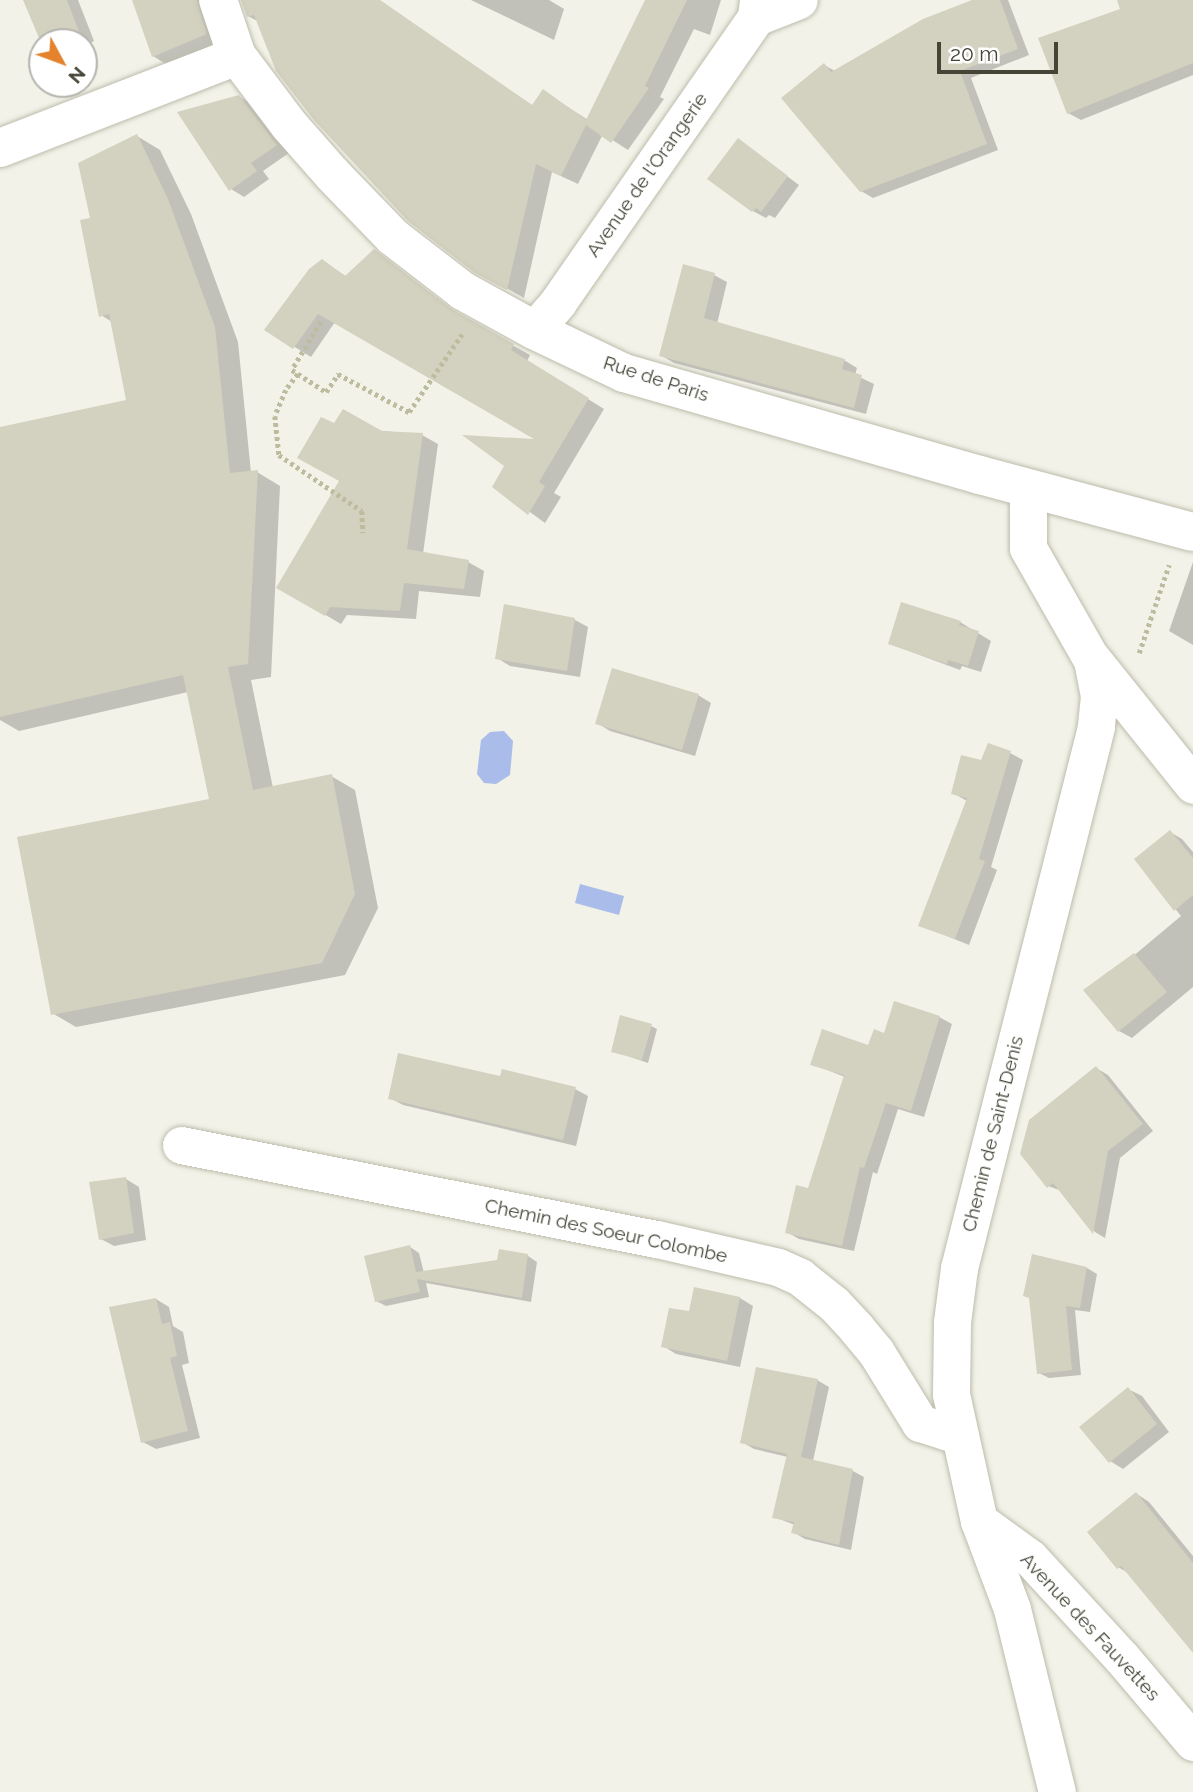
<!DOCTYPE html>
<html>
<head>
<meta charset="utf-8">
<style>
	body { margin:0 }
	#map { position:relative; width:1193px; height:1792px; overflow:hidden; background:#f2f2e8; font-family:Raleway,sans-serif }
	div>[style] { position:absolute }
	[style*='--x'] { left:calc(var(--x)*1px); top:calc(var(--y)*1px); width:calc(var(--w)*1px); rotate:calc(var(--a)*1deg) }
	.water>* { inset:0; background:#aabce9 }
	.shadow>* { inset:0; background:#0003 }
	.building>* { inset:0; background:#d3d1bf }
	.path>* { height:4.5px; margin-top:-2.25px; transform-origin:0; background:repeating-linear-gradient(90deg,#bdbc9e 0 3.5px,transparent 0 7px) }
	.roads { filter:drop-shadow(0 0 2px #bdbcac) drop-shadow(0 0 2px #bdbcac) }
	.minor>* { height:37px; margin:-18.5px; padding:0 18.5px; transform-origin:18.5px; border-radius:18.5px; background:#fff }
	.tertiary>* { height:38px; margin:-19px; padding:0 19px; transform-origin:19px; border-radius:19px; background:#fff }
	span { translate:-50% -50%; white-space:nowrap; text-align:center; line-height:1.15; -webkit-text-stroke:6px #fff; paint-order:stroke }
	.street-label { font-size:19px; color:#454437 }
	.north { position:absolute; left:28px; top:28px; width:70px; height:70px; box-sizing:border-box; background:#fff; border:2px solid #b5b4af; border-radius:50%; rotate:131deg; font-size:19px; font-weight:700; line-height:28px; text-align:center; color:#454437 }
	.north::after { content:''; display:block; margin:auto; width:24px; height:32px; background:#e4822d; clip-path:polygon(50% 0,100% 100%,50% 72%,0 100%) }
	.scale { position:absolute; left:937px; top:42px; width:121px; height:32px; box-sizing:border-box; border:4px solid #454437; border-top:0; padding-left:9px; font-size:21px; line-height:24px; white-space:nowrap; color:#454437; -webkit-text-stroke:5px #fff; paint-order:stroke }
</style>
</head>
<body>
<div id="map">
	<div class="water">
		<div style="clip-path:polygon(504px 731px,513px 741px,510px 775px,496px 784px,484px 783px,477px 774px,481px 740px,490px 732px)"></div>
		<div style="clip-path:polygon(580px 884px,624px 896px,619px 915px,575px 903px)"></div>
	</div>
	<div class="shadow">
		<div style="clip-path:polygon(25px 0,78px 0,94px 41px,84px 46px,84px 42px,43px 42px)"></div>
		<div style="clip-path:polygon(134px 0,215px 0,222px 44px,169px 66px,153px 56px)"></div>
		<div style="clip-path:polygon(241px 0,379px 0,533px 106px,543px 91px,588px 120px,647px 0,721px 0,710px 35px,694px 29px,660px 97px,664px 99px,628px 150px,603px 134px,578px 184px,552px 172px,524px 298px,476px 271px,259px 22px,248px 16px)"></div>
		<div style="clip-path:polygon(471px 0,549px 0,564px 9px,554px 40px)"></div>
		<div style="clip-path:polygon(977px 0,1008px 0,1029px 55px,971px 78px,998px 150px,873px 198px,861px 191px,824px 65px,835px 71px)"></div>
		<div style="clip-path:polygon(1119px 0,1193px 0,1193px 75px,1081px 120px,1068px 113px,1122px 10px)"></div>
		<div style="clip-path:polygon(238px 96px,252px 104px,289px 153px,263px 171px,269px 179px,244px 197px,231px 189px)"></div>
		<div style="clip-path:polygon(137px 136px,160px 150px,191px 214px,238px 342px,251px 473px,257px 472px,280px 486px,271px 677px,251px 680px,273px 788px,331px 776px,355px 790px,378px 908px,345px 975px,76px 1027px,52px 1013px,211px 800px,188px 692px,19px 731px,0 720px,0 429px,128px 401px,112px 322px,101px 315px,92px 219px)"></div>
		<div style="clip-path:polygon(739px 141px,799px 185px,775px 218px,769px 215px,766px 218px,753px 211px)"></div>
		<div style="clip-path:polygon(374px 251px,465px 319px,530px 355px,527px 361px,604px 409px,554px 493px,561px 497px,545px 523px,494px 486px,541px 441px,335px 322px,311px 357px,267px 330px,323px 261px,347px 277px)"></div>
		<div style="clip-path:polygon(714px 275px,727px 282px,717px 324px,844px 360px,857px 368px,855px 375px,874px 384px,866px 414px,674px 363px,662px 356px)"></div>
		<div style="clip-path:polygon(335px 426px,422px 435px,438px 444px,423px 554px,468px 562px,484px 571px,480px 597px,419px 591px,416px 619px,347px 615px,341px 624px,278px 587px,341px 481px)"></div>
		<div style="clip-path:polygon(1193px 562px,1193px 645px,1169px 631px)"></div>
		<div style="clip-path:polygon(506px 606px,575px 620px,588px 627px,580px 677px,510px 666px,497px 658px)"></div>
		<div style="clip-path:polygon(960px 622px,991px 641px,981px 672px,962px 666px,960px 670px,890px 644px)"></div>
		<div style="clip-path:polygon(698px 695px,711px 703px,695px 756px,610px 731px,597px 723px)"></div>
		<div style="clip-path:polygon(1010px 753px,1023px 760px,991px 867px,997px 870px,969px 945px,920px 925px,967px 801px,953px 793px,982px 763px)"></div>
		<div style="clip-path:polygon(1170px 832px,1182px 839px,1193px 852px,1193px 987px,1132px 1038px,1119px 1031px,1085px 990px,1109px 971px,1113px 973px,1181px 916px,1136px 860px)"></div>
		<div style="clip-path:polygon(939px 1017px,952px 1024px,924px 1117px,898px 1109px,877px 1174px,873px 1172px,854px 1251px,799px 1239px,787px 1232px,810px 1190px,845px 1077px,812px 1064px,869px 1047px,885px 1035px)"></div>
		<div style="clip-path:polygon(651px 1026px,657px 1029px,648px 1063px,613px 1051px)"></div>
		<div style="clip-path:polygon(1096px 1068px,1108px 1075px,1153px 1131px,1120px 1158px,1105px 1238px,1095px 1232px,1062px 1191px,1048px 1186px)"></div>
		<div style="clip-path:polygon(575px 1089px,588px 1096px,576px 1146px,403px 1105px,390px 1098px)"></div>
		<div style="clip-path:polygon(126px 1179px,139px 1187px,146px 1240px,114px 1246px,101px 1239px)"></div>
		<div style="clip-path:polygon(410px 1247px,419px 1253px,424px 1273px,498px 1262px,501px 1251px,528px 1256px,537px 1262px,531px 1302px,426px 1283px,429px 1297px,386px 1306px,376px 1301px)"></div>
		<div style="clip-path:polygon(1087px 1268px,1097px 1274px,1090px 1312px,1075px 1310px,1081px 1375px,1049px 1378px,1039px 1373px,1031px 1299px)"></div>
		<div style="clip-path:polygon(740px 1298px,753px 1306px,740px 1367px,676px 1354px,663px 1346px,690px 1313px)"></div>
		<div style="clip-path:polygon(156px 1299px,169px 1307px,173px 1326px,183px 1332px,189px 1363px,182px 1365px,200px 1438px,156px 1449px,143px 1442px)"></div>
		<div style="clip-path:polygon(817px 1380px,829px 1387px,813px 1461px,853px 1471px,864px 1477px,851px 1550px,805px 1539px,793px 1532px,795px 1525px,774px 1517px,788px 1457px,754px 1449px,742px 1442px)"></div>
		<div style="clip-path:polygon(1128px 1389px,1142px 1396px,1169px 1432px,1123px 1469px,1110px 1461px)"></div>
		<div style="clip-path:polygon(1137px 1494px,1149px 1502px,1193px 1556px,1193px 1647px,1130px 1574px,1118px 1567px)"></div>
	</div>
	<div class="building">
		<div style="clip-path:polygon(23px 0,67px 0,79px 32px,58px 42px,42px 42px,42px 45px)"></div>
		<div style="clip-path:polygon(132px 0,197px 0,207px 34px,152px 57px)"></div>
		<div style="clip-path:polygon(241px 0,380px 0,532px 105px,543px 89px,586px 120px,645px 0,687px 0,645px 86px,649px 88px,611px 143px,586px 125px,561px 176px,536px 164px,507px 290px,475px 273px,408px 221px,314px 120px,276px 71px,254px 15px,247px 17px)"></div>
		<div style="clip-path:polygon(972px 0,1000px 0,1018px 49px,960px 71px,987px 144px,860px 192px,781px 98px,824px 63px,831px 72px,923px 19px)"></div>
		<div style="clip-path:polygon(1117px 0,1193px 0,1193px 63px,1067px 114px,1038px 38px,1120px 9px)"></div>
		<div style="clip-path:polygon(239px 95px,277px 145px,251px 163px,257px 171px,229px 191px,177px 112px)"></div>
		<div style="clip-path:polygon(137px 134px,168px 199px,215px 327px,230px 473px,258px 470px,248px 664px,228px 667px,253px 790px,332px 774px,355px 894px,322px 963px,51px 1015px,17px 837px,209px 799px,183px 675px,0 717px,0 427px,126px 400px,109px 314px,99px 317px,80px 220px,90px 218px,78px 163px)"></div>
		<div style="clip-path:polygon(738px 138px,788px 176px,761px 212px,756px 208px,752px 212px,707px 179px)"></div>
		<div style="clip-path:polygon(374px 249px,450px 308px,514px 344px,511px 350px,589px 398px,539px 482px,545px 486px,528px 515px,492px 487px,504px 466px,462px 435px,534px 439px,318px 314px,293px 349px,264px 330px,309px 269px,322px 259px,345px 276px)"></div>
		<div style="clip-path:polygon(683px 264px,715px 273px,704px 318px,845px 359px,842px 369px,862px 375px,854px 408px,659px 356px)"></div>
		<div style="clip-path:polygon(343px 409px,382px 431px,423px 433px,407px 549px,469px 560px,464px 589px,404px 583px,400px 611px,330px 607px,325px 616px,276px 588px,339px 481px,297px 458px,321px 417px,334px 423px)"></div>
		<div style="clip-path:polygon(901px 602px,961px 621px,959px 625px,979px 631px,968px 666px,948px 660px,947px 664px,888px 644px)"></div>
		<div style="clip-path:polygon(504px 604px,575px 618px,567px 671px,495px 659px)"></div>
		<div style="clip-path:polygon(612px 668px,699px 694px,682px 750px,595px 724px)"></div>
		<div style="clip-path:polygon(988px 743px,1011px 751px,979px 859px,985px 861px,955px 939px,918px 926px,967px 798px,951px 794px,961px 755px,981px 760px)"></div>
		<div style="clip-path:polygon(1170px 830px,1193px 858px,1193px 895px,1174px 911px,1134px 859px)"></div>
		<div style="clip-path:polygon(1134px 953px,1167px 992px,1118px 1032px,1083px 990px)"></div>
		<div style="clip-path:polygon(894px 1001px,940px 1016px,911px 1111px,886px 1103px,864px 1168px,860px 1167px,842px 1246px,785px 1233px,796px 1185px,808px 1188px,844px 1075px,810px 1065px,822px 1029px,868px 1045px,874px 1029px,884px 1033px)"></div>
		<div style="clip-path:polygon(620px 1015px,652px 1024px,642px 1060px,611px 1052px)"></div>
		<div style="clip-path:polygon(398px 1053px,500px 1076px,502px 1069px,576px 1087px,563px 1140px,388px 1099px)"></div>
		<div style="clip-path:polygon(1096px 1066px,1143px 1124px,1108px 1151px,1093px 1234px,1053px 1183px,1047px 1188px,1020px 1154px,1029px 1120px)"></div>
		<div style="clip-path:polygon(126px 1177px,134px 1233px,99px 1240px,89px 1182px)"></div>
		<div style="clip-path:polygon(410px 1245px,416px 1272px,497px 1260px,499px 1249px,528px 1254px,522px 1298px,417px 1279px,420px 1292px,375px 1302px,364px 1256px)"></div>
		<div style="clip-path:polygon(1032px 1254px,1087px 1267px,1080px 1308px,1066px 1306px,1072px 1370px,1037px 1374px,1029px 1298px,1023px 1296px)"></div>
		<div style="clip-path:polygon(694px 1287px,740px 1297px,727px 1361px,661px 1347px,669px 1308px,689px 1311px)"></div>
		<div style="clip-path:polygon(156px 1298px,162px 1324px,170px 1322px,177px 1356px,170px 1358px,188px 1431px,141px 1443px,109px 1307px)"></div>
		<div style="clip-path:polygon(756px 1367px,818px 1379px,801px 1457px,853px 1469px,839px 1545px,791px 1533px,794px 1522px,772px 1518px,787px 1454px,740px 1443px)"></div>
		<div style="clip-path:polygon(1128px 1387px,1157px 1424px,1109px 1463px,1079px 1427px)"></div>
		<div style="clip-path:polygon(1136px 1492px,1193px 1563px,1193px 1653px,1121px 1566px,1117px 1569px,1087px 1532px)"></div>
	</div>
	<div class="path">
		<div style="--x:321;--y:322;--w:56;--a:121.1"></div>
		<div style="--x:292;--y:370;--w:40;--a:32.9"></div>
		<div style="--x:326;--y:392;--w:22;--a:-56"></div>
		<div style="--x:338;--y:374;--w:81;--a:28.2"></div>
		<div style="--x:409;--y:412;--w:94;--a:-55.8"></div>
		<div style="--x:298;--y:374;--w:20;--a:127"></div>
		<div style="--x:286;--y:390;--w:28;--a:113"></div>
		<div style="--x:275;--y:416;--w:39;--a:84"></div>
		<div style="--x:279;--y:455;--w:100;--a:34"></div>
		<div style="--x:362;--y:511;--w:22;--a:87"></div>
		<div style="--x:1139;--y:653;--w:93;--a:-71.2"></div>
	</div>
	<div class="roads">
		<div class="minor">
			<div style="--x:756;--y:17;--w:46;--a:-21.6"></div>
			<div style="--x:534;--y:330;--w:37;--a:-49"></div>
			<div style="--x:558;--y:302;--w:347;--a:-55.2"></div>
			<div style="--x:756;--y:17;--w:17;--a:-83"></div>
			<div style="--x:1028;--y:488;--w:60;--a:90"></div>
			<div style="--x:1028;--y:548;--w:129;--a:60.3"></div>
			<div style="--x:1092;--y:660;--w:37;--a:79"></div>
			<div style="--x:1099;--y:696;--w:31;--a:96"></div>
			<div style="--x:1096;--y:727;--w:558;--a:104.21"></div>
			<div style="--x:959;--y:1268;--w:54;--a:97.4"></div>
			<div style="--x:952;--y:1322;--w:72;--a:90.8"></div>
			<div style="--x:951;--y:1394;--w:130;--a:77.6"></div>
			<div style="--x:979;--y:1521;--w:94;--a:69.4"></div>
			<div style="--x:1012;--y:1609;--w:188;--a:76.2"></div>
			<div style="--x:1093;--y:660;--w:160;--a:51.3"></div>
			<div style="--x:181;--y:1145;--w:485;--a:11.2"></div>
			<div style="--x:657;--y:1239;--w:124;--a:13"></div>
			<div style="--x:778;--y:1267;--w:24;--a:24"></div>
			<div style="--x:800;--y:1277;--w:43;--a:38.5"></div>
			<div style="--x:834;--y:1304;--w:33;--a:47"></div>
			<div style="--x:856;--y:1328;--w:31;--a:50"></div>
			<div style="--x:876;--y:1352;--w:84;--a:58.2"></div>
			<div style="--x:920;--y:1423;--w:42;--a:18"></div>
			<div style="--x:979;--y:1521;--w:63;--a:36"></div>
			<div style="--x:1030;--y:1558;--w:136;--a:47.4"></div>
			<div style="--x:1122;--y:1658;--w:110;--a:49.8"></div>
		</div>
		<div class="tertiary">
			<div style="--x:218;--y:0;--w:59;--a:71.3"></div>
			<div style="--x:237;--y:56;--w:86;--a:53"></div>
			<div style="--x:289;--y:125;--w:65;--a:48.7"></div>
			<div style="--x:332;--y:174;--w:88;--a:45.9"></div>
			<div style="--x:393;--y:237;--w:88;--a:37.6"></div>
			<div style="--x:463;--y:291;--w:81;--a:28.8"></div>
			<div style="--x:534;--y:330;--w:100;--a:25.5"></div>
			<div style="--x:624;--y:373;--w:370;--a:16"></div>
			<div style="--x:980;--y:475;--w:220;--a:15"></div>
			<div style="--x:0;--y:148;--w:254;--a:-21.2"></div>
		</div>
	</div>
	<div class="street-label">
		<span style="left:647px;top:175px;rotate:-55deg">Avenue de l'Orangerie</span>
		<span style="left:656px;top:379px;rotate:18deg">Rue de Paris</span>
		<span style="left:993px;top:1134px;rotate:-76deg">Chemin de Saint-Denis</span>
		<span style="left:606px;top:1231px;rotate:12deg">Chemin des Soeur Colombe</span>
		<span style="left:1090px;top:1627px;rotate:47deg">Avenue des Fauvettes</span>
	</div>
	<div class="north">N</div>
	<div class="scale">20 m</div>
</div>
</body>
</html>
